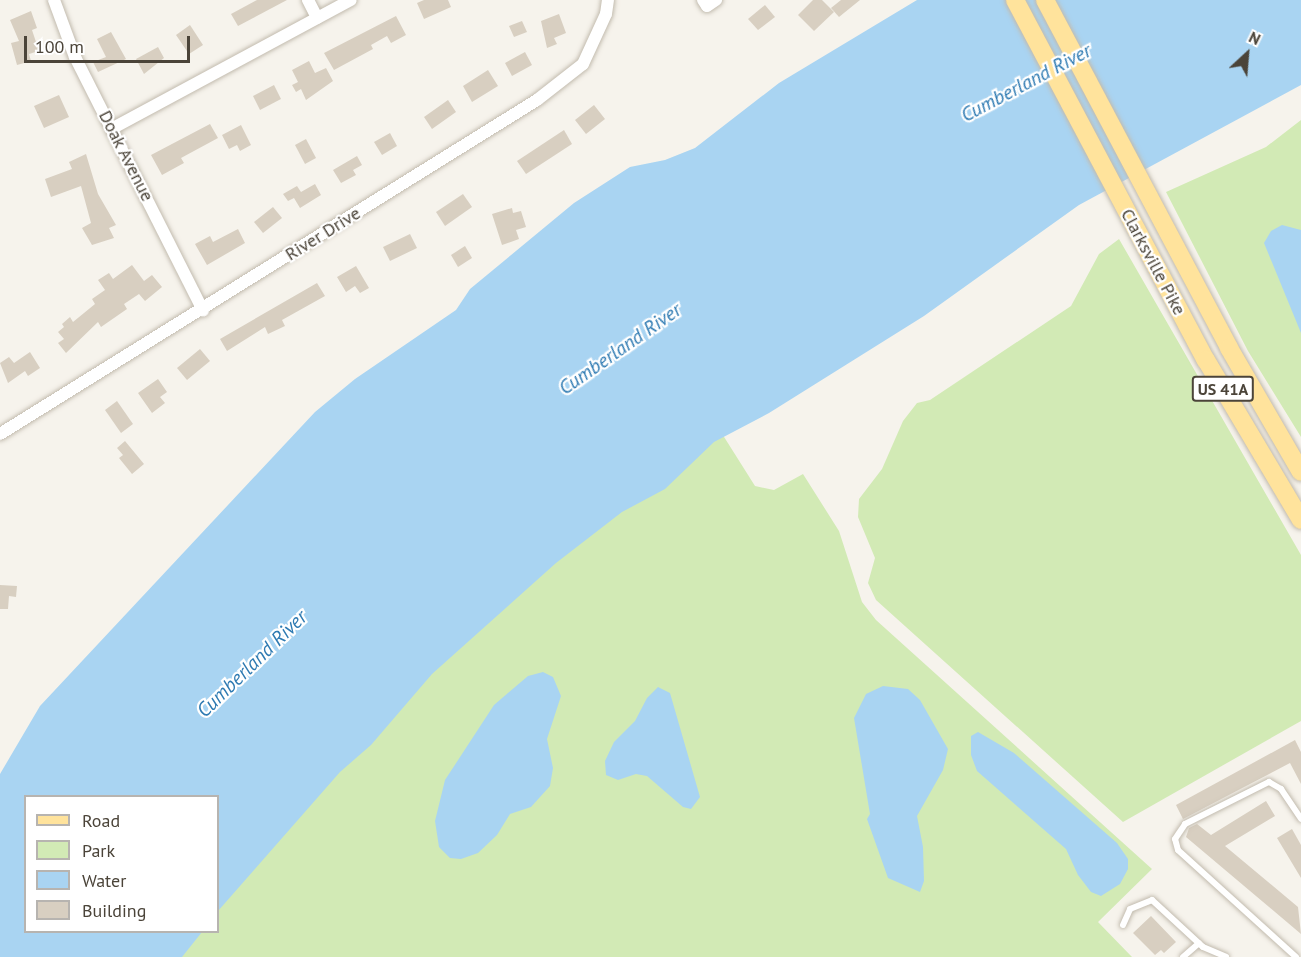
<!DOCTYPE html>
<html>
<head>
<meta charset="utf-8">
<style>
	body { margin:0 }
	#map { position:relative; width:1301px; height:957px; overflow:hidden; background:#f6f3ec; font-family:"PT Sans",sans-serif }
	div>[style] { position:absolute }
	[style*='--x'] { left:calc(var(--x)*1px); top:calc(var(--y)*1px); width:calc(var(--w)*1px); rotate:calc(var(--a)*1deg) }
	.green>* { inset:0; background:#d2eab5 }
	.water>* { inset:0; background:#a9d4f2 }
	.building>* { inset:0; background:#d8cfc1 }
	.roads { filter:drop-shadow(0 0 2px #c2bbae) drop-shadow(0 0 2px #c2bbae) }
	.service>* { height:6px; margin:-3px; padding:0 3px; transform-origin:3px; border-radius:3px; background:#fff }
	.minor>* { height:12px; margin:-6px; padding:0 6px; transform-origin:6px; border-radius:6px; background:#fff }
	.primary>* { height:18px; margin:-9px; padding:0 9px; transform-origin:9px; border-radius:9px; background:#ffe39c }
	span { translate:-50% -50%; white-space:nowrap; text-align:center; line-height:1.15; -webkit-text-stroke:4.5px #fff; paint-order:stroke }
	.shield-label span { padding:2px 4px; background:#fff; border:2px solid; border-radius:4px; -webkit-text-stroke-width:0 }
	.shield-label { font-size:16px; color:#4b4439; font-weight:700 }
	.street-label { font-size:18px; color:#4b4439 }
	.water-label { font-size:20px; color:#2e7ab2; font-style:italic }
	.legend { position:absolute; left:24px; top:795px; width:195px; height:138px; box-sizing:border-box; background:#fff; border:2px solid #b7b4b0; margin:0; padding:8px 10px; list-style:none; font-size:18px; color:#4b4439 }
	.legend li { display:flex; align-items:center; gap:12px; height:30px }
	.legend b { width:30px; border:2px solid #b7b4b0 }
	.north { position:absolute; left:1217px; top:24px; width:60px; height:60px; -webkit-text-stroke:4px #fff; paint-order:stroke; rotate:26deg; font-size:16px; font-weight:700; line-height:24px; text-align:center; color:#4b4439 }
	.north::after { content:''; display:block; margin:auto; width:21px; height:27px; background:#4b4439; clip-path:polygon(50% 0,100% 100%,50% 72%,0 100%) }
	.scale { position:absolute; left:24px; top:36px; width:166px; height:27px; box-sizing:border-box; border:3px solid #4b4439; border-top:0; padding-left:8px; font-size:18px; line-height:21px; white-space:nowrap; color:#4b4439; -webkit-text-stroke:4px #fff; paint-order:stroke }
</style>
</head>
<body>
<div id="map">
	<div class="green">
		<div style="clip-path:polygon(1301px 120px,1301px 437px,1248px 351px,1166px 192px,1266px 147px)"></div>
		<div style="clip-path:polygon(1119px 239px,1301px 555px,1301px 721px,1123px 822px,876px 600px,868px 583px,875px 558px,858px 517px,859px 499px,882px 469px,903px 421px,917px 403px,930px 400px,1071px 306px,1099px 254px)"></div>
		<div style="clip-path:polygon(714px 421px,755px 486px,774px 490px,803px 474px,839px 531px,862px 602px,876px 620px,1152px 869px,1098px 922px,1132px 957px,161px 957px,181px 932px,218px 932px,218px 884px,290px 790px)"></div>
	</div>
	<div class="water">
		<div style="clip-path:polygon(917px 0,1301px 0,1301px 85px,1079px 205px,924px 316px,769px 413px,714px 442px,665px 489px,622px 512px,556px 563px,432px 674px,371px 745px,340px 772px,218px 911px,218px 796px,26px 796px,26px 932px,202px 932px,182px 957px,0 957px,0 774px,40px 706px,315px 412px,355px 379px,456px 310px,470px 289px,574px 203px,630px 167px,665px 160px,695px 148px,779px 83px)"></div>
		<div style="clip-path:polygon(1282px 225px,1301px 230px,1301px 333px,1264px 243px,1271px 231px)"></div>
		<div style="clip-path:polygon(543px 672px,553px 677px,561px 696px,547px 739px,553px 768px,550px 786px,531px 807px,510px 814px,497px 835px,478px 853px,461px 859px,450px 858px,439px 847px,435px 821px,445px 780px,494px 705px,528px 676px)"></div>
		<div style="clip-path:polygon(883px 686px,908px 689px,920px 700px,948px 749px,943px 770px,917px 816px,923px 847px,924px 881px,920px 892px,888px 878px,867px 819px,870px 814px,854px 718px,866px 694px)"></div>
		<div style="clip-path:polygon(658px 687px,670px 693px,700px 797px,691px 809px,683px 807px,647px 776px,636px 774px,618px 780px,606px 775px,605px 761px,614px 742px,635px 721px,647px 698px)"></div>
		<div style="clip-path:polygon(978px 732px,1014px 753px,1117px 843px,1128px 859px,1128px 869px,1120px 884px,1101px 896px,1091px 892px,1078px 875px,1066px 849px,977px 771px,971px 755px,971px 736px)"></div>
	</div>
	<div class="building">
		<div style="clip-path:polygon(257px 0,287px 0,238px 26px,231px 14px)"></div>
		<div style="clip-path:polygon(424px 0,448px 0,451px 7px,424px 19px,417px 3px)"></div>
		<div style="clip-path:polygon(813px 0,822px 0,834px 12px,814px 31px,798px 15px)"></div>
		<div style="clip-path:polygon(841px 0,860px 0,839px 17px,831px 8px)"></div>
		<div style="clip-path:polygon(765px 5px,775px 17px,758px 30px,748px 19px)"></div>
		<div style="clip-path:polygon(31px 11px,37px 28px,32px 30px,39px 51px,29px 54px,31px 61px,17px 65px,11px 43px,19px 41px,10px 20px)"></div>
		<div style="clip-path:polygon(559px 14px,566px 33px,554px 38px,557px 44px,547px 48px,541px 21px)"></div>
		<div style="clip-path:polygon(396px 16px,406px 35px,391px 43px,387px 36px,371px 45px,373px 49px,334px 70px,324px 53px)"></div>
		<div style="clip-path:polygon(522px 21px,527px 32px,514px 37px,509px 26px)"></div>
		<div style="clip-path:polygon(190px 25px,203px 45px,189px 54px,176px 35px)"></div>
		<div style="clip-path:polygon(111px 32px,126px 59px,98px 72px,93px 62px,106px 57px,97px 39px)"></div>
		<div style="clip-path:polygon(158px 47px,164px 58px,144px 74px,136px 59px)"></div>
		<div style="clip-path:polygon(525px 52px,532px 65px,512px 76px,505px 63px)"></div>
		<div style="clip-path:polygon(309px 61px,315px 73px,326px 68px,333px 81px,306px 100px,301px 89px,296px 92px,292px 85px,298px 82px,292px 70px)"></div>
		<div style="clip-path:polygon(488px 70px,498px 86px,472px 102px,463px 86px)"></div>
		<div style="clip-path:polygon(274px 85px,281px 99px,260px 110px,253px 96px)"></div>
		<div style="clip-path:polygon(59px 95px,69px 117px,44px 128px,34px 106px)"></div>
		<div style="clip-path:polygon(448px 100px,456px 112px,432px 129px,424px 117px)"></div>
		<div style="clip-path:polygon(594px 105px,605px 119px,586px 134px,575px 120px)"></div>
		<div style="clip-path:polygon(210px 124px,218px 138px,181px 158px,184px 163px,162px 175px,151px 155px)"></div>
		<div style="clip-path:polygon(241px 125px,251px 145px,240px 151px,237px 145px,229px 149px,222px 135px)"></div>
		<div style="clip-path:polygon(564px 130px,572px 144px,526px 174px,517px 161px)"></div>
		<div style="clip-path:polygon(390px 133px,397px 146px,382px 155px,374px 142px)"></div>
		<div style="clip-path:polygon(306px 139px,316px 158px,305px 164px,295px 145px)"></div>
		<div style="clip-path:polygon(86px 154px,98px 194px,116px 225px,109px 228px,114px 238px,92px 245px,82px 228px,91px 223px,81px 186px,51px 197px,45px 179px,72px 169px,69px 162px)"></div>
		<div style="clip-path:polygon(357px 156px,362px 165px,353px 170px,356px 175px,341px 183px,333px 170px)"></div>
		<div style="clip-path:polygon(315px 184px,321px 195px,300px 208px,294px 198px,288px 201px,283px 194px,297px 186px,301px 192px)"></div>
		<div style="clip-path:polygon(463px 194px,472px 207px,445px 226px,436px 212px)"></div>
		<div style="clip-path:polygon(273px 207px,282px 218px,263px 233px,254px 222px)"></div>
		<div style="clip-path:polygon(512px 208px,513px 213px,521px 211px,526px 227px,516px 230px,519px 239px,502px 245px,492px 214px)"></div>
		<div style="clip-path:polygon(238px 229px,245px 243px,207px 265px,195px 244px,210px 236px,213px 242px)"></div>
		<div style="clip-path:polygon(410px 234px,417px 248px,390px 261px,383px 247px)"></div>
		<div style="clip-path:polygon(465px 246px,472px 258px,458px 267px,451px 255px)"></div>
		<div style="clip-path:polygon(132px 265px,144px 281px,152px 275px,162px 287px,145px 301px,139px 294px,124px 304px,127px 309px,101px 327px,98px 322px,66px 353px,58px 343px,64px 339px,58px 332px,64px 327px,62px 324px,70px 317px,73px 322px,95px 304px,92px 299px,105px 290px,98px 280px,109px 273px,113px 279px)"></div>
		<div style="clip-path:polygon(356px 266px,369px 288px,360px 293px,355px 286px,346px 292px,337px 277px)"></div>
		<div style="clip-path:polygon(317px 283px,325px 296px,282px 320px,285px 326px,268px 334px,265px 327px,227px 351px,220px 339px)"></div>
		<div style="clip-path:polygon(200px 349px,210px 361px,187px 380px,177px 368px)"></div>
		<div style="clip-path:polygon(30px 352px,40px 368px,28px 376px,25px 371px,8px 383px,0 363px,9px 357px,14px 363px)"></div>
		<div style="clip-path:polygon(158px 379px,167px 392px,160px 397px,165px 403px,152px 413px,138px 393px)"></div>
		<div style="clip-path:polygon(117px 401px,133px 424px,121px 433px,105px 410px)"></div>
		<div style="clip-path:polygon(125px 441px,144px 464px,132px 474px,119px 458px,123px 455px,117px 448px)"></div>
		<div style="clip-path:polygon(0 585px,17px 586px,16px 597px,9px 596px,8px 609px,0 609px)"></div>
		<div style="clip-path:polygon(1295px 740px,1301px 752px,1301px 784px,1290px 763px,1183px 819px,1176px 805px)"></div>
		<div style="clip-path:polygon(1266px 801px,1275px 816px,1225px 846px,1298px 907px,1301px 934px,1186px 837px,1189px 828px,1197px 824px,1211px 835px)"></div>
		<div style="clip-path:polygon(1292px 829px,1301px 845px,1301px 878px,1277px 838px)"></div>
		<div style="clip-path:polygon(1151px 916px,1176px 942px,1164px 953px,1161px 950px,1155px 955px,1133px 933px)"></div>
	</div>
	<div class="roads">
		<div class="service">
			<div style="--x:1123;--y:925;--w:17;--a:-66"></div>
			<div style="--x:1130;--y:909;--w:24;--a:-22"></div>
			<div style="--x:1152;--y:900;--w:69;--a:42.7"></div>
			<div style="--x:1203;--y:947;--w:25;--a:23"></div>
			<div style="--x:1183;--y:957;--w:21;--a:-41"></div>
			<div style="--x:1296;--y:957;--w:159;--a:-137.8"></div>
			<div style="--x:1178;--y:850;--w:11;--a:-105"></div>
			<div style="--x:1175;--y:839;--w:18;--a:-56"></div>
			<div style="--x:1185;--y:824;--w:94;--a:-26.6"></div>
			<div style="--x:1269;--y:782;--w:14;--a:30"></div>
			<div style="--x:1281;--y:789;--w:36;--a:56"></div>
		</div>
		<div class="minor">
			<div style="--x:54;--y:0;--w:61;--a:69.8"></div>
			<div style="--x:75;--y:57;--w:284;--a:63.2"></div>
			<div style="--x:308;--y:0;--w:20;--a:63"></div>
			<div style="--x:703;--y:0;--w:7;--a:56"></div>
			<div style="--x:707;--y:6;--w:11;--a:-34"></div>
			<div style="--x:113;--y:128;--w:270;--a:-28.3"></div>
			<div style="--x:0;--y:434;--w:632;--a:-31.88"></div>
			<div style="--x:537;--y:100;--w:58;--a:-38"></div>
			<div style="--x:583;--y:64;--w:55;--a:-65.3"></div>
			<div style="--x:606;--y:14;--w:14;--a:-82"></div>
		</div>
		<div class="primary">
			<div style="--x:1015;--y:0;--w:408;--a:62.1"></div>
			<div style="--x:1206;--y:360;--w:186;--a:59.3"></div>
			<div style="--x:1045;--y:0;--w:394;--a:62.1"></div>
			<div style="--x:1229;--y:348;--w:143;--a:59.9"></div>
		</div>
	</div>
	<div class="shield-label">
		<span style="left:1223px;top:389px">US 41A</span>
	</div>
	<div class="street-label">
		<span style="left:126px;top:156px;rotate:63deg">Doak Avenue</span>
		<span style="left:323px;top:234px;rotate:-32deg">River Drive</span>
		<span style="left:1153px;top:262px;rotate:62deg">Clarksville Pike</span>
	</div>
	<div class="water-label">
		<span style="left:1026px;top:83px;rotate:-28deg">Cumberland River</span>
		<span style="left:620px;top:349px;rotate:-35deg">Cumberland River</span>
		<span style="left:252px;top:664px;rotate:-44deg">Cumberland River</span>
	</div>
	<ul class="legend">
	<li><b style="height:8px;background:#ffe39c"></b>Road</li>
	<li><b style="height:16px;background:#d2eab5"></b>Park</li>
	<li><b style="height:16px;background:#a9d4f2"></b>Water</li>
	<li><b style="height:16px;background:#d8cfc1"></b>Building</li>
	</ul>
	<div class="north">N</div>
	<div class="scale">100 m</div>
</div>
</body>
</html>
